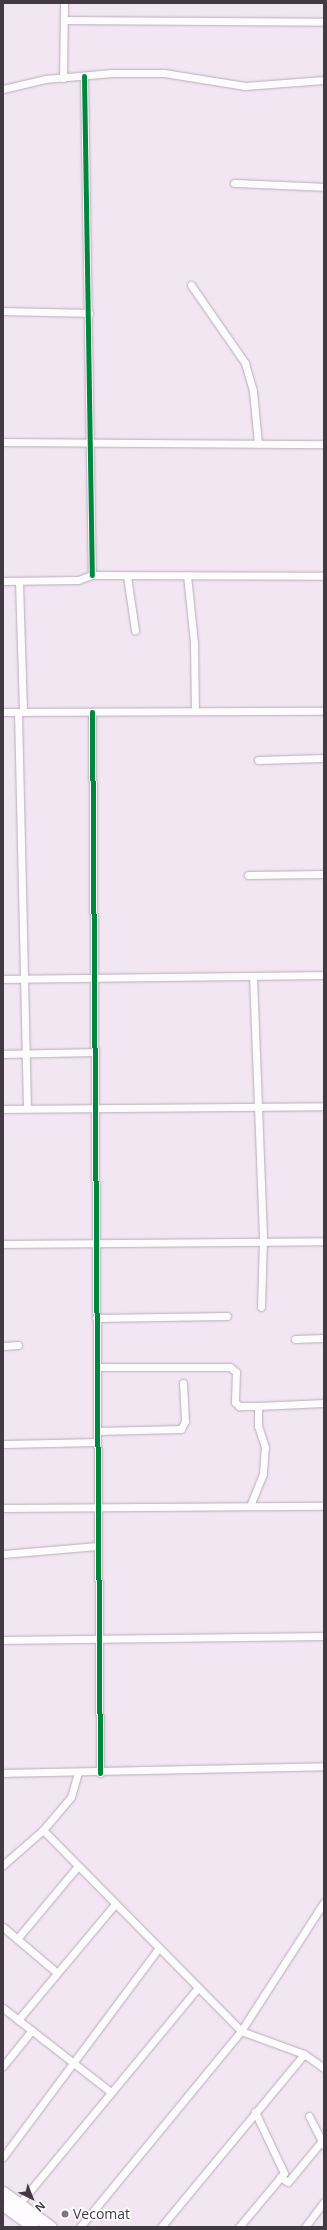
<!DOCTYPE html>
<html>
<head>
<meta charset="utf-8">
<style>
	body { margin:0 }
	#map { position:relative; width:327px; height:2230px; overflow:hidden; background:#f2e6f3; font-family:"Open Sans",sans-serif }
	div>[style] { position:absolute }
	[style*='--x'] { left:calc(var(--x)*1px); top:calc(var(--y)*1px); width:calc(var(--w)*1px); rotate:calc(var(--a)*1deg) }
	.roads { filter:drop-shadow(0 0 1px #b7adb8) drop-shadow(0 0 1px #b7adb8) }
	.minor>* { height:7px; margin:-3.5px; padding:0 3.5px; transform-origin:3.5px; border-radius:3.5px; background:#fdfbfd }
	.primary>* { height:11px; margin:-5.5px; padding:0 5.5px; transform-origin:5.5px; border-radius:5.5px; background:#fdfbfd }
	.cycleway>* { height:5px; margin:-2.5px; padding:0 2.5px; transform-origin:2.5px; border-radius:2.5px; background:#00873e }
	.dots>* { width:11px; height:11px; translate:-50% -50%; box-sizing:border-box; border:2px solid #fff; border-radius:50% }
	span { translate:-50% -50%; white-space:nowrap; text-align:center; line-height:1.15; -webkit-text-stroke:3px #fff; paint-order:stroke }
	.poi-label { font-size:14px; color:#423943 }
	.left { translate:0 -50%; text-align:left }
	.frame { position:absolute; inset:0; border:4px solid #423943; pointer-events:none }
	.north { position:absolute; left:12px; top:2178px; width:40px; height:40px; -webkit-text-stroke:3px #fff; paint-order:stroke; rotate:137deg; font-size:11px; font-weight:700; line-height:16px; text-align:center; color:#423943 }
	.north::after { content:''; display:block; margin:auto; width:14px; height:18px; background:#423943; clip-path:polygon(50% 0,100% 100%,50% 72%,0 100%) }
</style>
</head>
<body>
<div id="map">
	<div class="roads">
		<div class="minor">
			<div style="--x:64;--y:20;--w:260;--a:0.4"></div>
			<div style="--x:84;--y:76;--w:499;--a:89.1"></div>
			<div style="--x:63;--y:78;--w:75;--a:-89.2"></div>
			<div style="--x:3;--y:89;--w:43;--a:-13.4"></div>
			<div style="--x:45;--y:79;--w:67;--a:-5.1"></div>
			<div style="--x:112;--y:73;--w:52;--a:0"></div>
			<div style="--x:164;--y:73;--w:82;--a:9.1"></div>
			<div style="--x:245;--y:86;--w:79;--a:-4.3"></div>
			<div style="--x:234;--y:183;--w:90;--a:2.5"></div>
			<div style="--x:191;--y:285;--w:95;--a:55.3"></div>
			<div style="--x:245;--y:363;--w:29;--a:74"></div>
			<div style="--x:253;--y:391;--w:53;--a:84.6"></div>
			<div style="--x:3;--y:311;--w:86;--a:1.3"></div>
			<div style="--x:3;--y:442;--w:321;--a:0.4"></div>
			<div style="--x:187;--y:575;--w:68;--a:84.1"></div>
			<div style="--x:194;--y:643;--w:68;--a:89.2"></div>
			<div style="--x:127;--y:576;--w:55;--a:81.6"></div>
			<div style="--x:3;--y:581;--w:75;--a:-0.8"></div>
			<div style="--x:78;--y:580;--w:15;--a:-20"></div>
			<div style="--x:92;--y:575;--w:232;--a:0.2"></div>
			<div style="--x:19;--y:582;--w:130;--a:88.2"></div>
			<div style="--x:3;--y:712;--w:321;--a:-0.2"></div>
			<div style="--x:18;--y:712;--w:396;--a:88.7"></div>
			<div style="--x:92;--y:712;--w:1061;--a:89.57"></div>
			<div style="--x:258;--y:760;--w:66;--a:-1.7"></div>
			<div style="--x:248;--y:875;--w:76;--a:-0.8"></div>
			<div style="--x:253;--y:976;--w:264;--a:87.8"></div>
			<div style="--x:263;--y:1240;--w:67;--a:91.7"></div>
			<div style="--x:3;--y:979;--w:321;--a:-0.7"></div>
			<div style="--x:3;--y:1054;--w:90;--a:-1.3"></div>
			<div style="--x:3;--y:1109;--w:321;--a:-0.5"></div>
			<div style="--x:3;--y:1244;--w:321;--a:-0.5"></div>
			<div style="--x:96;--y:1318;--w:131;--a:-0.9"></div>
			<div style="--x:295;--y:1339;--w:29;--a:-2"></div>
			<div style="--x:3;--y:1346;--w:15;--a:-4"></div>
			<div style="--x:97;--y:1367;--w:133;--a:0"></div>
			<div style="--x:230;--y:1367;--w:8;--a:40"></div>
			<div style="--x:236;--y:1372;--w:30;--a:92"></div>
			<div style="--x:235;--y:1402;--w:6;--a:45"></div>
			<div style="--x:239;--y:1406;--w:19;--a:0"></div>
			<div style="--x:97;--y:1431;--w:84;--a:-1.4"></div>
			<div style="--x:181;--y:1429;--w:9;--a:-63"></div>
			<div style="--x:185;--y:1421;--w:38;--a:-93"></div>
			<div style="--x:5;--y:1444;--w:92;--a:-1.2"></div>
			<div style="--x:250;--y:1506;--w:35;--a:-68"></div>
			<div style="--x:263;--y:1473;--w:26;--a:-86"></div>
			<div style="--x:265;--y:1447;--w:22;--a:-108"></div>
			<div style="--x:258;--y:1426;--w:20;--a:-90"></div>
			<div style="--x:258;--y:1406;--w:66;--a:-2.6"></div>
			<div style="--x:3;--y:1508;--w:321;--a:-0.4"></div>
			<div style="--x:4;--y:1554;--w:93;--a:-4.9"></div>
			<div style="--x:3;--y:1640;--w:321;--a:-0.7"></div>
			<div style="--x:3;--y:1773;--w:321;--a:-1.2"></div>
			<div style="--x:43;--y:1830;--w:282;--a:45.4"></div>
			<div style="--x:241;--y:2031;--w:67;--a:20.1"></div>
			<div style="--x:304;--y:2054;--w:24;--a:35"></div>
			<div style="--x:3;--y:1865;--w:53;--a:-41.2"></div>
			<div style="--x:43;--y:1830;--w:43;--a:-49.7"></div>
			<div style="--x:71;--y:1797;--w:25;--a:-74"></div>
			<div style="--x:3;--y:1927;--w:70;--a:40.3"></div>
			<div style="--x:17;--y:1939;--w:95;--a:-50.1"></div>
			<div style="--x:3;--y:2008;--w:137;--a:37.9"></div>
			<div style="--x:18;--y:2020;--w:151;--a:-50.1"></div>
			<div style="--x:3;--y:2066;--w:46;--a:-51.1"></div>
			<div style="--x:309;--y:2116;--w:33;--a:63"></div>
			<div style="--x:3;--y:2157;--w:261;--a:-53.3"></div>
			<div style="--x:280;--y:2177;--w:9;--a:32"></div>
			<div style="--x:288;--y:2182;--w:52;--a:-50.5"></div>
			<div style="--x:19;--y:2204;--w:281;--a:-50.4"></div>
			<div style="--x:80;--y:2227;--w:254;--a:-50.6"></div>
			<div style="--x:241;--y:2031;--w:153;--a:-57.2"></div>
			<div style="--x:161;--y:2227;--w:224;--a:-50.4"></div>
			<div style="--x:239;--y:2227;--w:70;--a:-50.2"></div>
			<div style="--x:284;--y:2173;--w:68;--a:-115.4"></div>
			<div style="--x:305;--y:2227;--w:31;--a:-53"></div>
		</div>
		<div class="primary">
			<div style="--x:3;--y:2192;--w:59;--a:36.1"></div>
			<div style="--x:3;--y:2205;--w:37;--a:36"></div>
		</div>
	</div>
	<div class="cycleway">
		<div style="--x:84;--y:76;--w:499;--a:89.1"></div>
		<div style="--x:92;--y:712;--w:1061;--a:89.57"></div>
	</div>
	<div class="dots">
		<div style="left:65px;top:2214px;background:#807681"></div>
	</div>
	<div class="poi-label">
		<span class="left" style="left:73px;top:2214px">Vecomat</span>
	</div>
	<div class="frame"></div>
	<div class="north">N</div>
</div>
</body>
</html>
